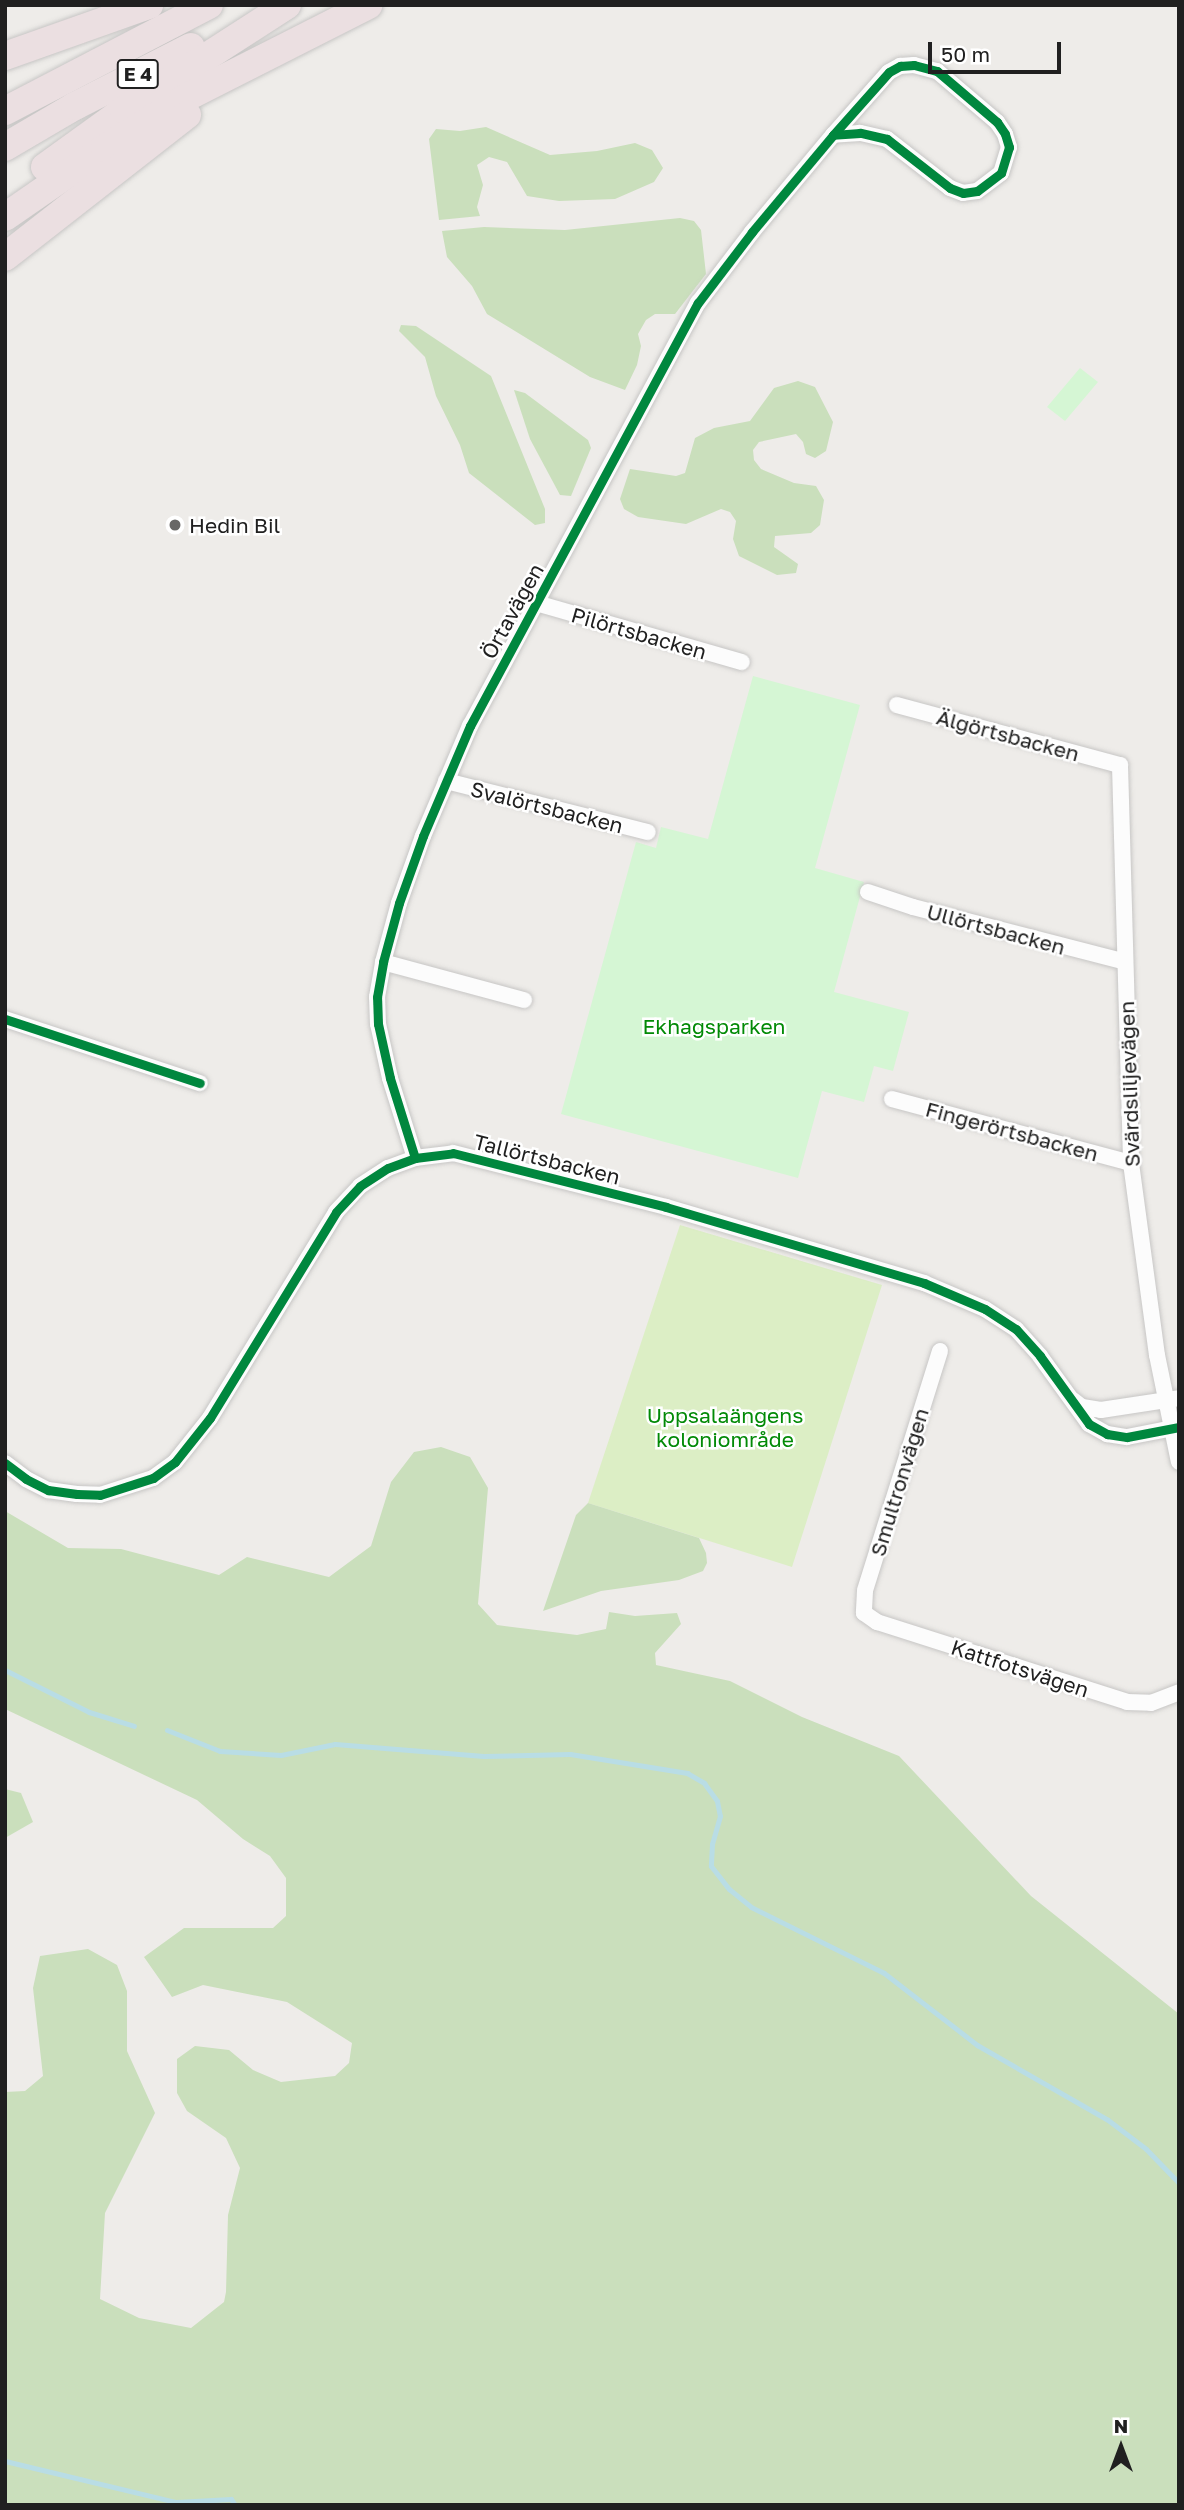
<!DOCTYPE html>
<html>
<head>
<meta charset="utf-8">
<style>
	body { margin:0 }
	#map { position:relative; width:1184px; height:2510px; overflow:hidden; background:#eeece9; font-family:"Golos Text",sans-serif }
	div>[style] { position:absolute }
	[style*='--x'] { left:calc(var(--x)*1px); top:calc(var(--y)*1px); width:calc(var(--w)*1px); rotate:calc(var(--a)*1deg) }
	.grass>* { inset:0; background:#dceec5 }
	.forest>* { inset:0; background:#cadfbc }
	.park>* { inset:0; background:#d5f6d4 }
	.stream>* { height:5px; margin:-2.5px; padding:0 2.5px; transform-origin:2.5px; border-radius:2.5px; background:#b9dde5 }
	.roads { filter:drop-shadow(0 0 2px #c7c6c5) drop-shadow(0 0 2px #c7c6c5) }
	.minor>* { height:16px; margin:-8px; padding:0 8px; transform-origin:8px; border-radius:8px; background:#fcfcfc }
	.motorway>* { height:28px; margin:-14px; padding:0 14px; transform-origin:14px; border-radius:14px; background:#ebdfe1 }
	.cycleway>* { height:9px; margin:-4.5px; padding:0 4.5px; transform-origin:4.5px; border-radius:4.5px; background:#00873e }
	.dots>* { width:19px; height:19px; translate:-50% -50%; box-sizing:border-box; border:4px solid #fff; border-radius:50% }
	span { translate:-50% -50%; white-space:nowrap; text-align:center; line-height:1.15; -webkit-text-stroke:5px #fff; paint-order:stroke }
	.shield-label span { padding:2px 5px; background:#fff; border:2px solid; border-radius:5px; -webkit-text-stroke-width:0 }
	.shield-label { font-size:19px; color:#202020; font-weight:700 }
	.poi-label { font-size:21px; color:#202020 }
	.left { translate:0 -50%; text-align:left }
	.street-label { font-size:21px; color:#202020 }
	.park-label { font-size:21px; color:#028a06 }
	.frame { position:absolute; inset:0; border:7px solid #202020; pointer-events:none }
	.north { position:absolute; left:1086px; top:2412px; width:70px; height:70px; -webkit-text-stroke:5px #fff; paint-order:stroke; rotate:0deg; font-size:19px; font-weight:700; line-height:28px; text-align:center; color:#202020 }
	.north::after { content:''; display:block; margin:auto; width:24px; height:32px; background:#202020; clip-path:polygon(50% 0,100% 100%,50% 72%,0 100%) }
	.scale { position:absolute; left:928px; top:42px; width:133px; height:32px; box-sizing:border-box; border:4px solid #202020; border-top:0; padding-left:9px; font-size:21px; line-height:24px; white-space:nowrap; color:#202020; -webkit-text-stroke:5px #fff; paint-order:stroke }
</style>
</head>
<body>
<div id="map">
	<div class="grass">
		<div style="clip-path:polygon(680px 1225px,882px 1285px,792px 1567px,588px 1503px)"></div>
	</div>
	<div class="forest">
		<div style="clip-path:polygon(486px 127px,550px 155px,597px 151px,635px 143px,652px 150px,663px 168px,654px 182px,615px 199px,559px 201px,527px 196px,507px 162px,489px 157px,477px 165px,483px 185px,477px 207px,480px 216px,439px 220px,429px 139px,436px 129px,460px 131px)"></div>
		<div style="clip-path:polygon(680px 218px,694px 221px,701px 230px,706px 274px,675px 314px,655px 314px,646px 320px,638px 334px,641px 346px,637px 365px,625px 390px,590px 377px,487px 314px,472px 286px,447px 257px,442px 231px,484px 227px,565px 230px)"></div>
		<div style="clip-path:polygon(401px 325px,416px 326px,491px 376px,545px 509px,545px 523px,535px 525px,469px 473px,460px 445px,436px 396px,425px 357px,399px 331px)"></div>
		<div style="clip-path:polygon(798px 381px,815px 387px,833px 422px,826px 451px,815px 458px,806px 454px,803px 442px,796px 434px,759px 442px,753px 450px,754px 460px,761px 469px,794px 483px,816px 486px,824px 500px,820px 525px,811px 533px,775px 536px,774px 547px,798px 564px,796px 573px,777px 575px,739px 556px,733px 539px,736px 521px,730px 512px,721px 509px,686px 524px,638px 517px,624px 509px,620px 499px,630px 469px,676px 476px,685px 473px,695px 438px,714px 428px,750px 421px,774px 388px)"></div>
		<div style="clip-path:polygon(514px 390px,525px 393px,588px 440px,591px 448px,571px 496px,560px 495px,530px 439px)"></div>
		<div style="clip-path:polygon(441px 1447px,470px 1457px,488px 1488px,478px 1604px,497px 1625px,577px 1635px,606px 1629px,609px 1612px,635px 1616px,677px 1613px,681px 1624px,655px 1653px,656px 1665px,730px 1681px,802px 1717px,899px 1756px,1031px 1896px,1179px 2014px,1179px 2505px,5px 2505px,5px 2092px,25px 2091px,43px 2076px,33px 1988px,40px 1956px,88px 1949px,117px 1965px,127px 1991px,127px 2051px,155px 2113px,105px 2213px,100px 2299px,139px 2318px,191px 2328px,224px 2302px,226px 2292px,228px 2215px,240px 2168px,226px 2138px,187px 2111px,177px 2093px,177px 2059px,195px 2046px,229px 2050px,253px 2070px,281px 2082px,335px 2076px,349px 2063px,352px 2043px,287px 2002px,203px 1985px,172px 1997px,144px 1957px,184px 1928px,273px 1928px,286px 1916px,286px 1878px,270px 1856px,243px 1839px,197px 1800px,5px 1709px,5px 1511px,68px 1548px,121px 1549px,219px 1575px,247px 1557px,329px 1577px,371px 1546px,391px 1482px,414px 1452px)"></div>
		<div style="clip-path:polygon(588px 1503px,699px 1538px,706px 1553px,707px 1563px,703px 1571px,679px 1580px,601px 1591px,543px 1611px,576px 1515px)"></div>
		<div style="clip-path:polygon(5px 1789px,21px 1793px,33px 1822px,5px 1838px)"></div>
	</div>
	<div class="park">
		<div style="clip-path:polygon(1080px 368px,1098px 382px,1065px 421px,1047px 407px)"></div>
		<div style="clip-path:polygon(753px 676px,860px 705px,815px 868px,864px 882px,834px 992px,909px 1012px,893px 1071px,874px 1066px,864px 1102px,822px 1091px,798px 1178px,561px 1114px,636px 842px,656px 848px,661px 827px,708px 839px)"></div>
	</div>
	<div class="stream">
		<div style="--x:5;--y:1670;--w:94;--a:26.6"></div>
		<div style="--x:89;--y:1712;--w:47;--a:17.3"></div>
		<div style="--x:167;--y:1730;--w:57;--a:21.6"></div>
		<div style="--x:220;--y:1751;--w:61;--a:3.8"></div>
		<div style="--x:281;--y:1755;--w:55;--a:-11.5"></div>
		<div style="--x:335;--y:1744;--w:149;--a:4.6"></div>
		<div style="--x:484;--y:1756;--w:86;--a:-1.3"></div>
		<div style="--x:570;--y:1754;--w:119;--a:9.2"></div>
		<div style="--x:687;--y:1773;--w:20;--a:30"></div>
		<div style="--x:704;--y:1783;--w:22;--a:54"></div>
		<div style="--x:717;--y:1801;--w:15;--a:79"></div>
		<div style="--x:720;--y:1816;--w:29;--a:106"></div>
		<div style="--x:712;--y:1844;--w:22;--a:93"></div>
		<div style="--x:711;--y:1866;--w:29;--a:52"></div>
		<div style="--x:729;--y:1889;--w:28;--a:39"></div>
		<div style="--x:751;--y:1907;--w:148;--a:26.4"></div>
		<div style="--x:884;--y:1973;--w:118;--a:37.7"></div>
		<div style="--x:977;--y:2045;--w:151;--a:29.8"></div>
		<div style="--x:1108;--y:2120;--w:48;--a:37.3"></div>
		<div style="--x:1146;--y:2149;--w:47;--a:45.9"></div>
		<div style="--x:5;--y:2461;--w:176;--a:13.5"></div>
		<div style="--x:176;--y:2502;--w:55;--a:-3.1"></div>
		<div style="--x:231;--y:2499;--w:7;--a:56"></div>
	</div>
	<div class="roads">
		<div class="minor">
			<div style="--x:536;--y:603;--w:214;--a:16"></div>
			<div style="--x:897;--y:705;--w:231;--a:15.1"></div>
			<div style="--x:1120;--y:765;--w:398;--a:88.4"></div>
			<div style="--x:1131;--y:1163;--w:194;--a:82.3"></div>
			<div style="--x:1157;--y:1355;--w:109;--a:78.4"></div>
			<div style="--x:446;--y:781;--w:208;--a:14.2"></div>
			<div style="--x:868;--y:892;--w:47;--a:18.4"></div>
			<div style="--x:913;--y:907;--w:219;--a:14.5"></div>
			<div style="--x:383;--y:962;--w:146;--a:15.1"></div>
			<div style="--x:5;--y:1019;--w:205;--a:18.2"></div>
			<div style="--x:892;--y:1099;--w:247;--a:15"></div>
			<div style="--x:415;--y:1158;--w:84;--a:-107.4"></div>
			<div style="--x:390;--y:1078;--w:55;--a:-102.5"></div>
			<div style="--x:378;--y:1024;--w:27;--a:-92"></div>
			<div style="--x:377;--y:997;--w:36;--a:-80"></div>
			<div style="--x:383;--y:962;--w:61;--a:-74.8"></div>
			<div style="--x:399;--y:903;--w:71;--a:-70.3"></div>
			<div style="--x:423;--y:836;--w:120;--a:-66.9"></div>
			<div style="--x:470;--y:726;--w:481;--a:-61.7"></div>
			<div style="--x:698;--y:303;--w:89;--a:-52.7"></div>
			<div style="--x:752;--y:232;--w:126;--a:-50.1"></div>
			<div style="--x:833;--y:135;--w:84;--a:-48.4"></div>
			<div style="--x:889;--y:72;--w:13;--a:-29"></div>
			<div style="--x:900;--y:66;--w:14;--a:-4"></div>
			<div style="--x:914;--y:65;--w:24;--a:15"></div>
			<div style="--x:937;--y:71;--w:79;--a:40.4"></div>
			<div style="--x:997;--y:122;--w:14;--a:56"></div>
			<div style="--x:1005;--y:134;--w:14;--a:73"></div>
			<div style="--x:1009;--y:147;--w:27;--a:107"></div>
			<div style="--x:1001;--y:173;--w:30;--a:143"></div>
			<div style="--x:977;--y:191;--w:14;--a:172"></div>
			<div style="--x:963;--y:193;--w:14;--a:-159"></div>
			<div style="--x:950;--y:188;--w:80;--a:-142.1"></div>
			<div style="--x:887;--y:139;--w:28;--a:-167"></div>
			<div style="--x:860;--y:133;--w:27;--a:176"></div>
			<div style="--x:940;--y:1351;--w:251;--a:107.4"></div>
			<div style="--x:865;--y:1591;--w:22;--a:93"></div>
			<div style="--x:864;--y:1613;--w:16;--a:35"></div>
			<div style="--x:877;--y:1622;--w:262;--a:17.7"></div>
			<div style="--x:1127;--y:1702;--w:24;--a:2"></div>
			<div style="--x:1151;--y:1703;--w:30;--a:-21"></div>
			<div style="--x:1073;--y:1400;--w:11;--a:38"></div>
			<div style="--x:1082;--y:1407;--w:19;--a:9"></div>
			<div style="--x:1101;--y:1410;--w:79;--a:-8.7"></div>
			<div style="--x:5;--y:1463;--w:26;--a:37"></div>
			<div style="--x:26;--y:1479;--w:25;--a:27"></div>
			<div style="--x:48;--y:1490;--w:29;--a:8"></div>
			<div style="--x:77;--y:1494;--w:23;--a:2"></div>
			<div style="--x:100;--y:1495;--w:56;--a:-17.8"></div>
			<div style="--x:153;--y:1478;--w:27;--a:-36"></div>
			<div style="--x:175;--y:1462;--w:56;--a:-51.5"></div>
			<div style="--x:210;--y:1418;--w:241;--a:-58.5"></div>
			<div style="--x:336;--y:1212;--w:35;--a:-47"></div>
			<div style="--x:360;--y:1186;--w:33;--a:-33"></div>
			<div style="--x:388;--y:1168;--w:29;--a:-20"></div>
			<div style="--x:415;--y:1158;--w:38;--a:-7"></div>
			<div style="--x:453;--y:1153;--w:220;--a:14.2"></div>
			<div style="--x:666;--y:1207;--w:269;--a:16.4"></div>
			<div style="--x:924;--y:1283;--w:66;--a:23.1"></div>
			<div style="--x:985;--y:1309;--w:37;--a:33"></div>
			<div style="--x:1016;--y:1329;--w:36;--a:48"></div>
			<div style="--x:1040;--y:1356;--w:84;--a:54.2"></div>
			<div style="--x:1089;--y:1424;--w:21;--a:29"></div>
			<div style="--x:1107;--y:1434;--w:20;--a:9"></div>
			<div style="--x:1127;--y:1437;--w:53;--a:-10.9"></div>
		</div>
		<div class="motorway">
			<div style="--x:5;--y:56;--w:153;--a:-19.5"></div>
			<div style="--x:5;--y:111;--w:230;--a:-27.5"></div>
			<div style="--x:5;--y:147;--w:81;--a:-30.4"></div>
			<div style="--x:75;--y:106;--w:130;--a:-27"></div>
			<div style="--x:45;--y:167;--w:97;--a:-35.8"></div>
			<div style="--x:124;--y:110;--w:194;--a:-32.8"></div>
			<div style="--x:5;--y:217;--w:121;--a:-34.6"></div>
			<div style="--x:105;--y:148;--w:92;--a:-32.1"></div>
			<div style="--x:183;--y:99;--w:208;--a:-26.9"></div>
			<div style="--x:5;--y:257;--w:231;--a:-38"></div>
		</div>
	</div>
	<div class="cycleway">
		<div style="--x:5;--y:1019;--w:205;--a:18.2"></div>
		<div style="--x:415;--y:1158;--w:84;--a:-107.4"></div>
		<div style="--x:390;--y:1078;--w:55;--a:-102.5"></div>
		<div style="--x:378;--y:1024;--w:27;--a:-92"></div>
		<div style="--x:377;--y:997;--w:36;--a:-80"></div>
		<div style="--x:383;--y:962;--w:61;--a:-74.8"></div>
		<div style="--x:399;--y:903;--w:71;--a:-70.3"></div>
		<div style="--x:423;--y:836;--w:120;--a:-66.9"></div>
		<div style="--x:470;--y:726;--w:481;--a:-61.7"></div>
		<div style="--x:698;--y:303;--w:89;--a:-52.7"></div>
		<div style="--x:752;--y:232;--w:126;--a:-50.1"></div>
		<div style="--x:833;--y:135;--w:84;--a:-48.4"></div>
		<div style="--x:889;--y:72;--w:13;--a:-29"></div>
		<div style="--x:900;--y:66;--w:14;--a:-4"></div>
		<div style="--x:914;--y:65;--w:24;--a:15"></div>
		<div style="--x:937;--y:71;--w:79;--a:40.4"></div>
		<div style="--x:997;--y:122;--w:14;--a:56"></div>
		<div style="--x:1005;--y:134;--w:14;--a:73"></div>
		<div style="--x:1009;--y:147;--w:27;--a:107"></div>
		<div style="--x:1001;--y:173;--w:30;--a:143"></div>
		<div style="--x:977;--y:191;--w:14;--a:172"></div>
		<div style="--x:963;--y:193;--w:14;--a:-159"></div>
		<div style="--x:950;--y:188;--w:80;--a:-142.1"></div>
		<div style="--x:887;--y:139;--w:28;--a:-167"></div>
		<div style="--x:860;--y:133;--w:27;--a:176"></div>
		<div style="--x:5;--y:1463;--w:26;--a:37"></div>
		<div style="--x:26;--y:1479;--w:25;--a:27"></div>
		<div style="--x:48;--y:1490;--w:29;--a:8"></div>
		<div style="--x:77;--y:1494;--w:23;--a:2"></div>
		<div style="--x:100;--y:1495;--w:56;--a:-17.8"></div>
		<div style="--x:153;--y:1478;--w:27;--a:-36"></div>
		<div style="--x:175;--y:1462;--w:56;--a:-51.5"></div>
		<div style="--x:210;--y:1418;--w:241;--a:-58.5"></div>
		<div style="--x:336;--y:1212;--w:35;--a:-47"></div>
		<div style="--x:360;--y:1186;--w:33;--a:-33"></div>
		<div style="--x:388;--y:1168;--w:29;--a:-20"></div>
		<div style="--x:415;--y:1158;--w:38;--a:-7"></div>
		<div style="--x:453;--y:1153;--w:220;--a:14.2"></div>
		<div style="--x:666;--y:1207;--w:269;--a:16.4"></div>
		<div style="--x:924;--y:1283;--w:66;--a:23.1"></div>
		<div style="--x:985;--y:1309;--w:37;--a:33"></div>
		<div style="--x:1016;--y:1329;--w:36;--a:48"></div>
		<div style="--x:1040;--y:1356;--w:84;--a:54.2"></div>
		<div style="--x:1089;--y:1424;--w:21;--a:29"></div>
		<div style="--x:1107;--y:1434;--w:20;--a:9"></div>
		<div style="--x:1127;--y:1437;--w:53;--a:-10.9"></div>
	</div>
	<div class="dots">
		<div style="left:175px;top:525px;background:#686766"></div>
	</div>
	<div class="shield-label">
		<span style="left:138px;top:74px">E 4</span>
	</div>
	<div class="poi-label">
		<span class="left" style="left:189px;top:525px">Hedin Bil</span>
	</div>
	<div class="street-label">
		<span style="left:512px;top:611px;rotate:-61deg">Örtavägen</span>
		<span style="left:639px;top:633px;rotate:16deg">Pilörtsbacken</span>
		<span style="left:1008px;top:735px;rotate:15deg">Älgörtsbacken</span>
		<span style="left:547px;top:807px;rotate:14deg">Svalörtsbacken</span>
		<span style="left:996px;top:929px;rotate:15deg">Ullörtsbacken</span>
		<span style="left:1129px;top:1084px;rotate:-92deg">Svärdsliljevägen</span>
		<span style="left:1012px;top:1131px;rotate:15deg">Fingerörtsbacken</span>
		<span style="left:547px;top:1159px;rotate:14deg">Tallörtsbacken</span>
		<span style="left:899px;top:1482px;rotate:-73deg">Smultronvägen</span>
		<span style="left:1020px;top:1668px;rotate:18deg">Kattfotsvägen</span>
	</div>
	<div class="park-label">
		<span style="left:714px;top:1026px">Ekhagsparken</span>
		<span style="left:725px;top:1427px">Uppsalaängens<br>koloniområde</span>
	</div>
	<div class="frame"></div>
	<div class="north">N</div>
	<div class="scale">50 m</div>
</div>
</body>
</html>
